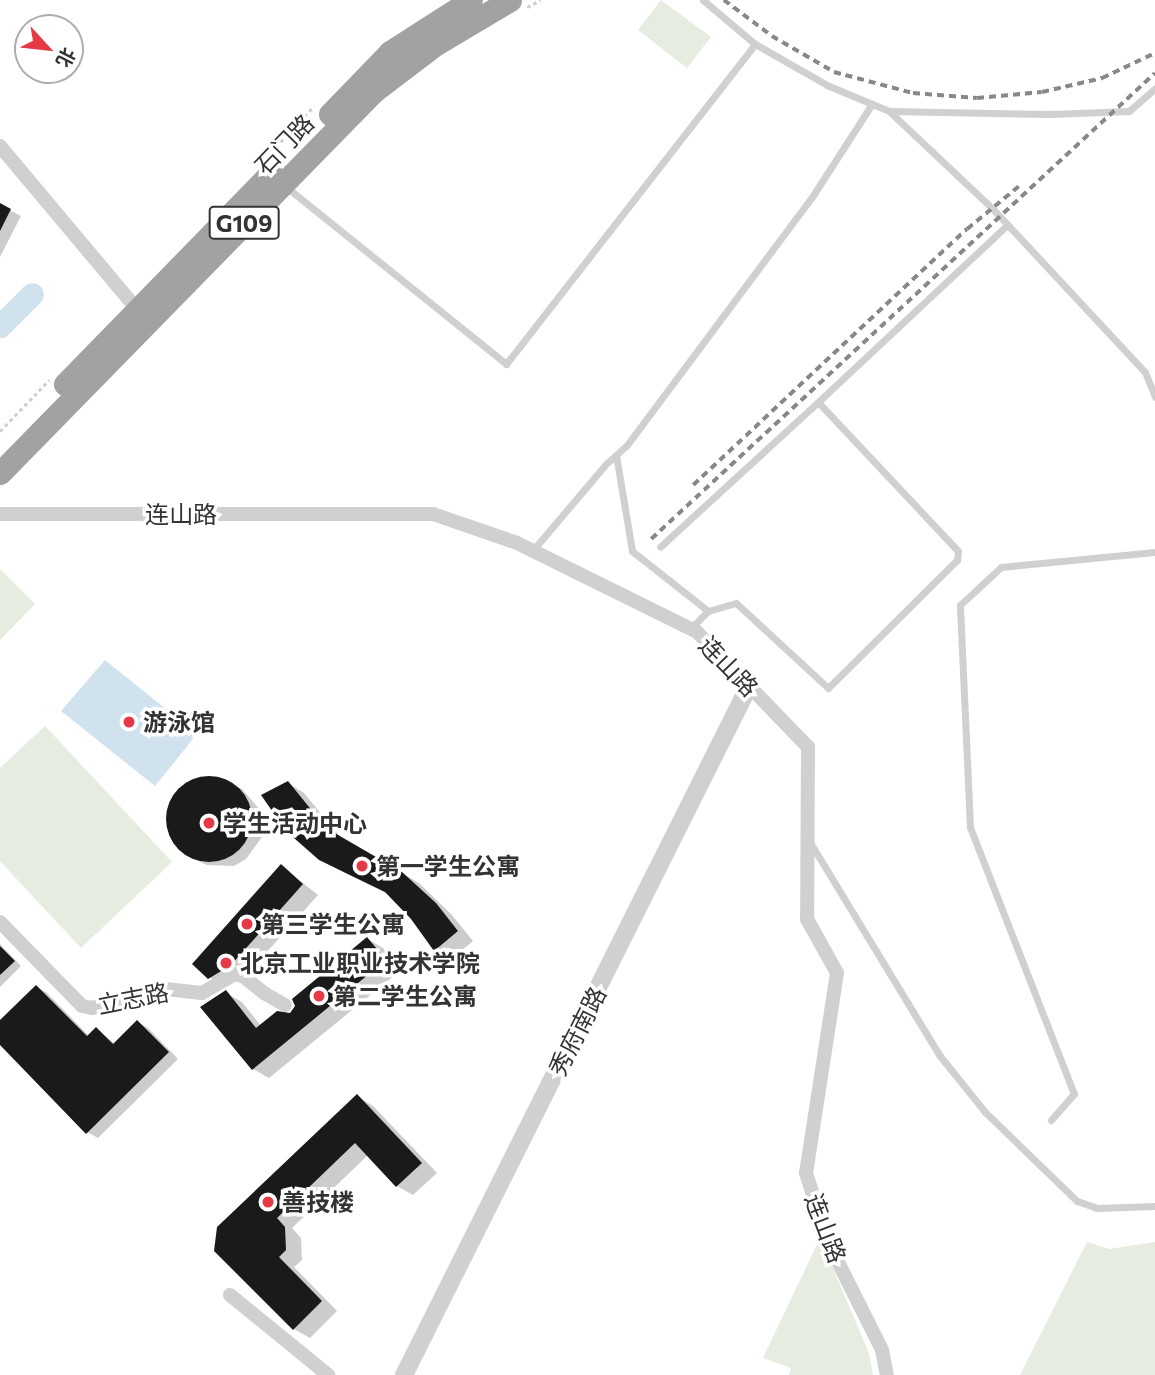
<!DOCTYPE html>
<html>
<head>
<meta charset="utf-8">
<style>
	body { margin:0 }
	#map { position:relative; width:1155px; height:1375px; overflow:hidden; background:#fff; font-family:Commissioner,"Noto Sans SC",sans-serif }
	div>[style] { position:absolute }
	[style*='--x'] { left:calc(var(--x)*1px); top:calc(var(--y)*1px); width:calc(var(--w)*1px); rotate:calc(var(--a)*1deg) }
	.green>* { inset:0; background:#e6ecdf }
	.water>* { inset:0; background:#cfe2ee }
	.shadow>* { inset:0; background:#0003 }
	.river>* { height:23px; margin:-11.5px; padding:0 11.5px; transform-origin:11.5px; border-radius:11.5px; background:#cfe2ee }
	.building>* { inset:0; background:#1a1a1a }
	.round { border-radius:50% }
	.path>* { height:2.5px; margin-top:-1.25px; transform-origin:0; background:repeating-linear-gradient(90deg,#cdcdcd 0 3.5px,transparent 0 7px) }
	.service>* { height:7px; margin:-3.5px; padding:0 3.5px; transform-origin:3.5px; border-radius:3.5px; background:#d0d0d0 }
	.minor>* { height:14px; margin:-7px; padding:0 7px; transform-origin:7px; border-radius:7px; background:#d0d0d0 }
	.tertiary>* { height:18px; margin:-9px; padding:0 9px; transform-origin:9px; border-radius:9px; background:#d0d0d0 }
	.trunk>* { height:23px; margin:-11.5px; padding:0 11.5px; transform-origin:11.5px; border-radius:11.5px; background:#a2a2a2 }
	.rail>* { height:3.5px; margin-top:-1.75px; transform-origin:0; background:repeating-linear-gradient(90deg,#888 0 7px,transparent 0 12px) }
	.dots>* { width:19px; height:19px; translate:-50% -50%; box-sizing:border-box; border:4px solid #fff; border-radius:50% }
	span { translate:-50% -50%; white-space:nowrap; text-align:center; line-height:1.15; -webkit-text-stroke:7px #fff; paint-order:stroke }
	.shield-label span { padding:2px 5px; background:#fff; border:2px solid; border-radius:5px; -webkit-text-stroke-width:0 }
	.shield-label { font-size:23px; color:#333; font-weight:700 }
	.street-label { font-size:24px; color:#333 }
	.poi-label { font-size:24px; color:#333; font-weight:700 }
	.left { translate:0 -50%; text-align:left }
	.north { position:absolute; left:14px; top:14px; width:70px; height:70px; box-sizing:border-box; background:#fff; border:2px solid #adadad; border-radius:50%; rotate:117deg; font-size:19px; font-weight:700; line-height:28px; text-align:center; color:#333 }
	.north::after { content:''; display:block; margin:auto; width:24px; height:32px; background:#e63946; clip-path:polygon(50% 0,100% 100%,50% 72%,0 100%) }
</style>
</head>
<body>
<div id="map">
	<div class="green">
		<div style="clip-path:polygon(661px 0,711px 37px,687px 68px,638px 30px)"></div>
		<div style="clip-path:polygon(0 569px,35px 604px,0 640px)"></div>
		<div style="clip-path:polygon(45px 726px,172px 862px,81px 948px,0 861px,0 768px)"></div>
		<div style="clip-path:polygon(820px 1238px,869px 1353px,873px 1375px,789px 1375px,791px 1368px,763px 1358px)"></div>
		<div style="clip-path:polygon(1087px 1242px,1109px 1249px,1155px 1242px,1155px 1375px,1020px 1375px)"></div>
	</div>
	<div class="water">
		<div style="clip-path:polygon(105px 660px,197px 734px,155px 786px,61px 711px)"></div>
	</div>
	<div class="shadow">
		<div style="clip-path:polygon(0 205px,21px 216px,0 257px)"></div>
		<div style="clip-path:polygon(217px 777px,242px 789px,260px 810px,262px 837px,246px 859px,234px 866px,207px 865px,194px 859px,183px 852px,169px 829px,171px 802px,190px 782px)"></div>
		<div style="clip-path:polygon(288px 783px,304px 793px,342px 839px,419px 883px,452px 915px,473px 941px,451px 959px,435px 950px,413px 918px,388px 894px,337px 869px)"></div>
		<div style="clip-path:polygon(281px 866px,318px 895px,247px 974px,225px 986px,209px 977px)"></div>
		<div style="clip-path:polygon(367px 939px,383px 948px,401px 970px,269px 1078px,253px 1069px,226px 993px,242px 1002px,261px 1026px,291px 1015px)"></div>
		<div style="clip-path:polygon(0 944px,21px 966px,0 987px)"></div>
		<div style="clip-path:polygon(37px 987px,47px 993px,89px 1036px,96px 1029px,115px 1044px,137px 1022px,148px 1028px,178px 1059px,98px 1138px,87px 1132px,0 1043px,0 1023px)"></div>
		<div style="clip-path:polygon(357px 1096px,373px 1106px,437px 1173px,413px 1195px,397px 1186px,368px 1155px,292px 1228px,301px 1238px,302px 1260px,294px 1267px,337px 1311px,310px 1338px,294px 1329px,216px 1250px)"></div>
	</div>
	<div class="river">
		<div style="--x:0;--y:326;--w:45;--a:-45"></div>
	</div>
	<div class="building">
		<div style="clip-path:polygon(0 203px,11px 209px,0 231px)"></div>
		<div class="round" style="left:166px;top:776px;width:86px;height:86px"></div>
		<div style="clip-path:polygon(288px 781px,326px 828px,402px 872px,436px 903px,458px 931px,434px 951px,411px 919px,385px 892px,319px 860px,286px 831px,261px 795px)"></div>
		<div style="clip-path:polygon(281px 864px,303px 884px,231px 965px,208px 979px,192px 964px)"></div>
		<div style="clip-path:polygon(367px 937px,386px 960px,252px 1070px,200px 1007px,226px 990px,256px 1028px,277px 1011px,290px 1013px,295px 1006px,292px 999px)"></div>
		<div style="clip-path:polygon(0 946px,15px 961px,0 975px)"></div>
		<div style="clip-path:polygon(36px 985px,87px 1036px,96px 1027px,113px 1044px,137px 1020px,169px 1052px,86px 1134px,0 1045px,0 1020px)"></div>
		<div style="clip-path:polygon(357px 1094px,422px 1163px,396px 1187px,355px 1143px,277px 1218px,285px 1227px,286px 1250px,279px 1257px,322px 1301px,293px 1330px,214px 1251px,217px 1227px)"></div>
	</div>
	<div class="path">
		<div style="--x:527;--y:7;--w:15;--a:-28"></div>
		<div style="--x:266;--y:157;--w:70;--a:-46.7"></div>
		<div style="--x:0;--y:431;--w:71;--a:-46.1"></div>
	</div>
	<div class="service">
		<div style="--x:872;--y:104;--w:18;--a:22"></div>
		<div style="--x:889;--y:111;--w:141;--a:43.3"></div>
		<div style="--x:992;--y:208;--w:224;--a:47"></div>
		<div style="--x:1145;--y:372;--w:27;--a:68"></div>
		<div style="--x:890;--y:111;--w:162;--a:1.1"></div>
		<div style="--x:1052;--y:114;--w:77;--a:-2.2"></div>
		<div style="--x:1129;--y:111;--w:35;--a:-41"></div>
		<div style="--x:285;--y:186;--w:284;--a:38.8"></div>
		<div style="--x:506;--y:364;--w:405;--a:-52.1"></div>
		<div style="--x:818;--y:402;--w:259;--a:-43.1"></div>
		<div style="--x:616;--y:455;--w:97;--a:80.5"></div>
		<div style="--x:632;--y:551;--w:97;--a:38.3"></div>
		<div style="--x:708;--y:611;--w:29;--a:-16"></div>
		<div style="--x:736;--y:603;--w:125;--a:42.7"></div>
		<div style="--x:828;--y:688;--w:182;--a:-44.8"></div>
		<div style="--x:957;--y:560;--w:9;--a:-84"></div>
		<div style="--x:958;--y:551;--w:204;--a:-133.2"></div>
		<div style="--x:818;--y:402;--w:214;--a:137.5"></div>
		<div style="--x:533;--y:550;--w:113;--a:-49.7"></div>
		<div style="--x:606;--y:464;--w:28;--a:-42"></div>
		<div style="--x:627;--y:445;--w:309;--a:-53.3"></div>
		<div style="--x:812;--y:197;--w:111;--a:-57.2"></div>
		<div style="--x:872;--y:104;--w:49;--a:-157.1"></div>
		<div style="--x:827;--y:85;--w:83;--a:-150.3"></div>
		<div style="--x:755;--y:44;--w:68;--a:-139.8"></div>
		<div style="--x:691;--y:628;--w:24;--a:-45"></div>
		<div style="--x:811;--y:844;--w:248;--a:58.7"></div>
		<div style="--x:940;--y:1056;--w:72;--a:51.2"></div>
		<div style="--x:985;--y:1112;--w:128;--a:44.1"></div>
		<div style="--x:1077;--y:1201;--w:21;--a:19"></div>
		<div style="--x:1097;--y:1208;--w:58;--a:-2"></div>
		<div style="--x:1051;--y:1120;--w:35;--a:-49"></div>
		<div style="--x:1074;--y:1094;--w:287;--a:-111.3"></div>
		<div style="--x:970;--y:827;--w:222;--a:-92.6"></div>
		<div style="--x:960;--y:605;--w:56;--a:-42.8"></div>
		<div style="--x:1001;--y:567;--w:155;--a:-5.6"></div>
	</div>
	<div class="minor">
		<div style="--x:0;--y:146;--w:219;--a:50"></div>
		<div style="--x:0;--y:514;--w:433;--a:0"></div>
		<div style="--x:433;--y:514;--w:89;--a:19"></div>
		<div style="--x:517;--y:543;--w:201;--a:26.3"></div>
		<div style="--x:697;--y:632;--w:160;--a:46"></div>
		<div style="--x:808;--y:747;--w:172;--a:90.3"></div>
		<div style="--x:807;--y:919;--w:62;--a:60.9"></div>
		<div style="--x:837;--y:973;--w:202;--a:98.8"></div>
		<div style="--x:806;--y:1173;--w:72;--a:72.3"></div>
		<div style="--x:828;--y:1242;--w:121;--a:63.4"></div>
		<div style="--x:882;--y:1350;--w:25;--a:79"></div>
		<div style="--x:0;--y:922;--w:117;--a:45.7"></div>
		<div style="--x:82;--y:1006;--w:10;--a:11"></div>
		<div style="--x:92;--y:1008;--w:68;--a:-17.1"></div>
		<div style="--x:157;--y:988;--w:45;--a:6.3"></div>
		<div style="--x:202;--y:993;--w:38;--a:-30"></div>
		<div style="--x:235;--y:974;--w:8;--a:14"></div>
		<div style="--x:243;--y:976;--w:27;--a:39"></div>
		<div style="--x:264;--y:993;--w:24;--a:30"></div>
		<div style="--x:230;--y:1295;--w:127;--a:39.2"></div>
	</div>
	<div class="tertiary">
		<div style="--x:404;--y:1375;--w:771;--a:-63.4"></div>
	</div>
	<div class="trunk">
		<div style="--x:330;--y:114;--w:86;--a:-45.9"></div>
		<div style="--x:390;--y:52;--w:96;--a:-32.7"></div>
		<div style="--x:65;--y:384;--w:295;--a:-45.7"></div>
		<div style="--x:0;--y:473;--w:535;--a:-45.61"></div>
		<div style="--x:374;--y:91;--w:78;--a:-37.2"></div>
		<div style="--x:436;--y:44;--w:86;--a:-30.7"></div>
	</div>
	<div class="rail">
		<div style="--x:724;--y:0;--w:60;--a:36.9"></div>
		<div style="--x:772;--y:36;--w:72;--a:30.1"></div>
		<div style="--x:834;--y:72;--w:82;--a:14.9"></div>
		<div style="--x:913;--y:93;--w:64;--a:4.5"></div>
		<div style="--x:977;--y:98;--w:65;--a:-5.3"></div>
		<div style="--x:1042;--y:92;--w:62;--a:-13.1"></div>
		<div style="--x:1102;--y:78;--w:59;--a:-25.3"></div>
		<div style="--x:693;--y:485;--w:375;--a:-43.1"></div>
		<div style="--x:967;--y:229;--w:67;--a:-39.6"></div>
		<div style="--x:651;--y:539;--w:686;--a:-42.76"></div>
	</div>
	<div class="dots">
		<div style="left:129px;top:722px;background:#e63946"></div>
		<div style="left:209px;top:823px;background:#e63946"></div>
		<div style="left:362px;top:866px;background:#e63946"></div>
		<div style="left:247px;top:924px;background:#e63946"></div>
		<div style="left:226px;top:963px;background:#e63946"></div>
		<div style="left:319px;top:996px;background:#e63946"></div>
		<div style="left:268px;top:1202px;background:#e63946"></div>
	</div>
	<div class="shield-label">
		<span style="left:244px;top:223px">G109</span>
	</div>
	<div class="street-label">
		<span style="left:284px;top:144px;rotate:-46deg">石门路</span>
		<span style="left:181px;top:514px">连山路</span>
		<span style="left:729px;top:666px;rotate:46deg">连山路</span>
		<span style="left:133px;top:998px;rotate:-11deg">立志路</span>
		<span style="left:577px;top:1031px;rotate:-63deg">秀府南路</span>
		<span style="left:826px;top:1228px;rotate:69deg">连山路</span>
	</div>
	<div class="poi-label">
		<span class="left" style="left:143px;top:722px">游泳馆</span>
		<span class="left" style="left:223px;top:823px">学生活动中心</span>
		<span class="left" style="left:376px;top:866px">第一学生公寓</span>
		<span class="left" style="left:261px;top:924px">第三学生公寓</span>
		<span class="left" style="left:240px;top:963px">北京工业职业技术学院</span>
		<span class="left" style="left:333px;top:996px">第二学生公寓</span>
		<span class="left" style="left:282px;top:1202px">善技楼</span>
	</div>
	<div class="north">北</div>
</div>
</body>
</html>
